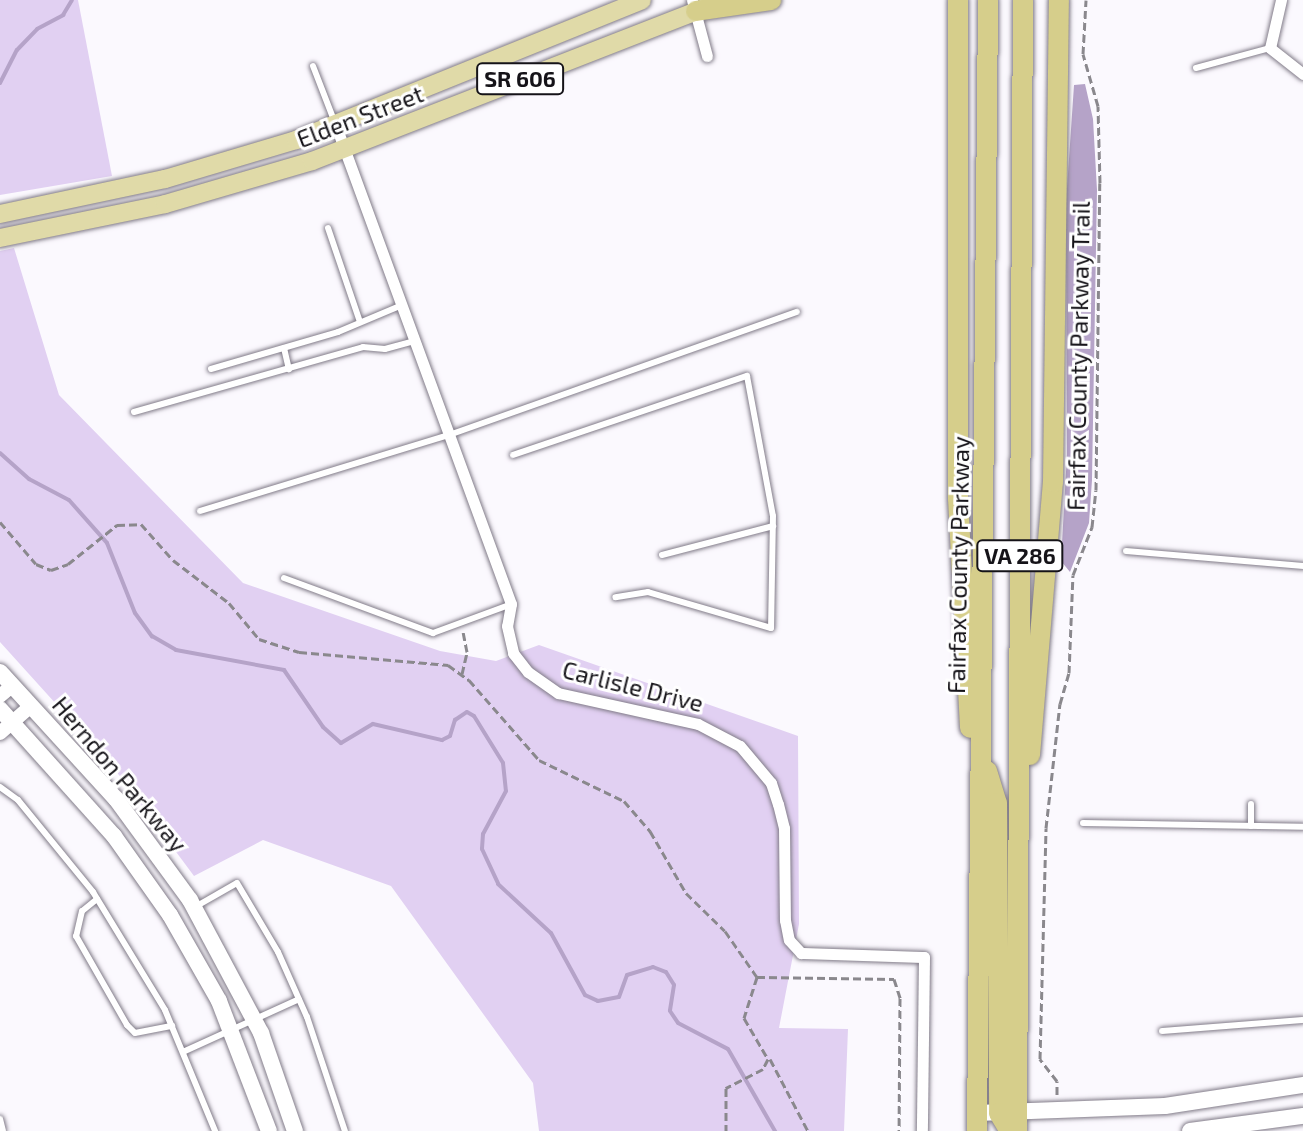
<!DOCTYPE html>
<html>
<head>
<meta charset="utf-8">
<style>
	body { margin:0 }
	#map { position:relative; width:1303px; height:1131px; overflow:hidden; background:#fbf9fe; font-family:"Exo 2",sans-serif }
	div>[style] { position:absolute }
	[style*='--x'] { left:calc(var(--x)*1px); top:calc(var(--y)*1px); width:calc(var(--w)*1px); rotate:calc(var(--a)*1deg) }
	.green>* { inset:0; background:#e1d0f2 }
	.water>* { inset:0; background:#b5a3c8 }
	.stream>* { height:4px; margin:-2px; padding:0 2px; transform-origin:2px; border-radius:2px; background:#b5a3c8 }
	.path>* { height:3px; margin-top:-1.5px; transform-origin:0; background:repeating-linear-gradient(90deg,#8a888d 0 8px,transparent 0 12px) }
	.roads { filter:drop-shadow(0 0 2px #817b88) drop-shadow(0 0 2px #817b88) }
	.service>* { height:6px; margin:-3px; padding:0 3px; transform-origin:3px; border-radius:3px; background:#fff }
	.minor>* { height:11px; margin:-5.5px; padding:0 5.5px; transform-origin:5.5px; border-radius:5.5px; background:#fff }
	.tertiary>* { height:14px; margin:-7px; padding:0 7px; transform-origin:7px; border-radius:7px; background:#fff }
	.secondary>* { height:16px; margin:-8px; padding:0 8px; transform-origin:8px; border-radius:8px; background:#fff }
	.primary>* { height:18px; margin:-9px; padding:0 9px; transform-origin:9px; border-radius:9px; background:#e0daa8 }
	.trunk>* { height:20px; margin:-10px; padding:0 10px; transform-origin:10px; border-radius:10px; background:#d6ce8b }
	span { translate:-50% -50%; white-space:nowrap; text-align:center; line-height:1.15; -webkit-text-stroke:6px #fff; paint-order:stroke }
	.shield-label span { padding:2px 6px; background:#fff; border:2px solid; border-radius:6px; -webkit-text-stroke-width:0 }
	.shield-label { font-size:22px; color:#151318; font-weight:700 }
	.street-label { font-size:24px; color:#151318 }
</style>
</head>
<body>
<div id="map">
	<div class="green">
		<div style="clip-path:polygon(0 0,78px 0,112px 176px,0 195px)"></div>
		<div style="clip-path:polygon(14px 248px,59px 395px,243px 583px,440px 651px,496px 661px,539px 645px,798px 736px,799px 924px,779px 1028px,848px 1029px,844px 1131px,539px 1131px,533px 1083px,391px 886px,263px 840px,194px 876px,113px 767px,0 642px,0 251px)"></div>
	</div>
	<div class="water">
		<div style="clip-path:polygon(1085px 84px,1093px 119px,1097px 190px,1092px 480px,1089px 523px,1070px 572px,1061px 561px,1067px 454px,1066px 203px,1074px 85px)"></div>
	</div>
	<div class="stream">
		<div style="--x:0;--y:83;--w:37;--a:-63"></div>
		<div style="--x:17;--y:50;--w:29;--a:-46"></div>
		<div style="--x:37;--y:29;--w:30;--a:-28"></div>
		<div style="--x:63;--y:15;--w:17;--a:-59"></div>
		<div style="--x:0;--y:453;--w:39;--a:42"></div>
		<div style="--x:29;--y:479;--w:45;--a:27.7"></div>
		<div style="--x:69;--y:500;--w:57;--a:48.5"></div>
		<div style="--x:107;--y:543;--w:75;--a:68.2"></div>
		<div style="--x:135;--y:613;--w:29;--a:54"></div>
		<div style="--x:152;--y:636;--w:28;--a:30"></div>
		<div style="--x:176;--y:650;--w:110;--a:10.5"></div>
		<div style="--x:284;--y:670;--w:69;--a:55.6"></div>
		<div style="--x:323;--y:727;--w:24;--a:42"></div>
		<div style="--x:341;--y:743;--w:37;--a:-31"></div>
		<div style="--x:373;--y:724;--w:71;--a:13.1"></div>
		<div style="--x:442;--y:740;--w:9;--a:-27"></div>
		<div style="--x:450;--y:736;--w:17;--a:-73"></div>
		<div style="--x:455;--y:720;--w:14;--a:-34"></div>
		<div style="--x:467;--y:712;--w:8;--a:30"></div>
		<div style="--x:474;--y:716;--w:55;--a:58.3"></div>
		<div style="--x:503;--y:763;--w:28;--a:84"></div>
		<div style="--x:506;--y:791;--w:49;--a:118.1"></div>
		<div style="--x:483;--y:834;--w:15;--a:94"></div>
		<div style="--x:482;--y:849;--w:38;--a:65"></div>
		<div style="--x:498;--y:884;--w:72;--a:42.8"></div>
		<div style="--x:551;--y:933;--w:71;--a:61.3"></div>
		<div style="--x:585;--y:995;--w:14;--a:25"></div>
		<div style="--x:598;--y:1001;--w:21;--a:-11"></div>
		<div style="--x:619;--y:997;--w:23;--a:-70"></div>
		<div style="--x:627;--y:975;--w:27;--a:-17"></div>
		<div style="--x:653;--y:967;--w:14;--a:21"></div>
		<div style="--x:666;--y:972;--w:15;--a:58"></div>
		<div style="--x:674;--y:985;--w:26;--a:99"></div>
		<div style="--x:670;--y:1011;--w:14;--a:56"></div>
		<div style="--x:678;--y:1023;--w:56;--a:27.5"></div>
		<div style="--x:728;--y:1049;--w:95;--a:60.2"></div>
	</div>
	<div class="path">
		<div style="--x:0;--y:522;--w:55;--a:49.4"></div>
		<div style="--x:36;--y:564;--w:16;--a:22"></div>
		<div style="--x:51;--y:570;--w:18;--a:-19"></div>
		<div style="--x:68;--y:564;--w:63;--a:-38.5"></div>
		<div style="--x:117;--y:525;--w:24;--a:-2"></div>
		<div style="--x:141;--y:524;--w:48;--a:48.4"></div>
		<div style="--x:173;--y:560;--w:71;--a:37.5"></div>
		<div style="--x:229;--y:603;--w:47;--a:50.2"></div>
		<div style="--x:259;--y:639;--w:42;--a:18"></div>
		<div style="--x:299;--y:652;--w:150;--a:5"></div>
		<div style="--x:448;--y:665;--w:26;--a:36"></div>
		<div style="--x:469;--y:680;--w:106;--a:48.8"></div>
		<div style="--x:539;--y:760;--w:94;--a:25.8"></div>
		<div style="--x:624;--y:801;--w:40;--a:49"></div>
		<div style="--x:650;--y:831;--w:72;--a:59.9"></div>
		<div style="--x:686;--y:893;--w:54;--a:44.3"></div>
		<div style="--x:725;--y:931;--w:56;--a:55.2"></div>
		<div style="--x:757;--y:977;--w:43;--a:107.6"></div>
		<div style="--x:744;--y:1018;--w:48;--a:59.7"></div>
		<div style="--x:768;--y:1059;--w:11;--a:117"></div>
		<div style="--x:763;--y:1069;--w:42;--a:152.8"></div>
		<div style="--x:726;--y:1088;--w:43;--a:90"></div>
		<div style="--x:462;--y:674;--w:23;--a:-77"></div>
		<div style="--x:467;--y:652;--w:20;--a:-101"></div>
		<div style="--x:757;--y:977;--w:137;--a:0.8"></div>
		<div style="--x:894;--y:979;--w:20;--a:72"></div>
		<div style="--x:900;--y:998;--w:133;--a:90.4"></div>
		<div style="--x:770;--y:1059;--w:81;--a:62.2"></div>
		<div style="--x:1057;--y:1095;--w:14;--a:-90"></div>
		<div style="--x:1057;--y:1081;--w:28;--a:-128"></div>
		<div style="--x:1040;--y:1059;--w:231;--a:-88.5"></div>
		<div style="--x:1046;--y:828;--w:125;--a:-83.6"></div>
		<div style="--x:1060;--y:704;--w:32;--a:-74"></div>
		<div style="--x:1069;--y:673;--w:98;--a:-87.7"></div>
		<div style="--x:1073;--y:575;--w:52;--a:-68.4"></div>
		<div style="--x:1092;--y:527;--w:37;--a:-84"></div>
		<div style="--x:1096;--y:490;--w:307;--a:-89.3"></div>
		<div style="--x:1100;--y:183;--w:77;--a:-91.5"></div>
		<div style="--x:1098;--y:106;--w:54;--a:-106.1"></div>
		<div style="--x:1083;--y:54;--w:54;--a:-86.8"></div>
	</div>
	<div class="roads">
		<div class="service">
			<div style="--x:313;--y:66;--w:61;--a:68.9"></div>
			<div style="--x:1196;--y:68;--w:77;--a:-15.1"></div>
			<div style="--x:328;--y:228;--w:99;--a:71.2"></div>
			<div style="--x:284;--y:348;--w:22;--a:77"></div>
			<div style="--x:211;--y:369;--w:132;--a:-16.2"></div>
			<div style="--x:338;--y:332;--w:69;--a:-22.9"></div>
			<div style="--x:134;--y:412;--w:238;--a:-15.8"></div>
			<div style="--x:363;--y:347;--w:22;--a:5"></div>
			<div style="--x:385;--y:349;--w:31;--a:-15"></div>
			<div style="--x:513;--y:455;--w:247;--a:-18.7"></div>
			<div style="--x:747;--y:376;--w:142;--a:79.5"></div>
			<div style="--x:773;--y:516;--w:112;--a:91"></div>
			<div style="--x:771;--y:628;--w:128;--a:-163.7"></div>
			<div style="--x:648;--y:592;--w:33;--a:171"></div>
			<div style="--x:200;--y:511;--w:260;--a:-17"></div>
			<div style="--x:449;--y:435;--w:369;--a:-19.5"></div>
			<div style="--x:1126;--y:551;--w:178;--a:4.8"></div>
			<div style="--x:662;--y:555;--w:115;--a:-14.6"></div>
			<div style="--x:284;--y:578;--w:159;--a:20.3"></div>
			<div style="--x:433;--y:633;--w:81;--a:-20.2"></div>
			<div style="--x:0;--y:787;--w:22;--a:36"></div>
			<div style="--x:18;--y:800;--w:119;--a:50.8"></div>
			<div style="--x:93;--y:892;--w:138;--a:58.6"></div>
			<div style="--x:165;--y:1010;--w:131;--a:67.5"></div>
			<div style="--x:1251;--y:804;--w:22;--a:90"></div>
			<div style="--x:1083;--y:823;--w:220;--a:1"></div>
			<div style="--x:97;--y:899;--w:19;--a:141"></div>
			<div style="--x:82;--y:911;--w:26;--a:103"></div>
			<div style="--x:76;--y:936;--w:103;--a:60.2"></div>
			<div style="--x:127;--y:1025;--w:11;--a:45"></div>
			<div style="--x:135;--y:1033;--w:38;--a:-11"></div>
			<div style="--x:195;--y:907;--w:48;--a:-29.7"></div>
			<div style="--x:237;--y:883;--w:80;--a:59.3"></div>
			<div style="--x:278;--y:952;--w:71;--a:66"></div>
			<div style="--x:307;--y:1017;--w:120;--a:71.6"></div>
			<div style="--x:1162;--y:1031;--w:141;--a:-4.5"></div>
			<div style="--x:185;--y:1051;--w:125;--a:-24.5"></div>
			<div style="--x:0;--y:1119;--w:12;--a:76"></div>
		</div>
		<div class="minor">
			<div style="--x:692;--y:0;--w:58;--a:75"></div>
			<div style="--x:1281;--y:0;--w:49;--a:102.9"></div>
			<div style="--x:1270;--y:48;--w:42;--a:38.2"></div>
			<div style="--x:336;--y:126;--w:509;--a:69.89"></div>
			<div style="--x:511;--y:604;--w:22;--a:100"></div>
			<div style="--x:507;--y:626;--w:28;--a:77"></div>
			<div style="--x:513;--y:653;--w:24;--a:52"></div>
			<div style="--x:528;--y:672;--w:37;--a:35"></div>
			<div style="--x:558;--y:693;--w:143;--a:12.5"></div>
			<div style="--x:698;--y:724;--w:47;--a:27.6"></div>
			<div style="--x:740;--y:746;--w:48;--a:50"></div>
			<div style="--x:771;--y:783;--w:22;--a:72"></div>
			<div style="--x:778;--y:804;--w:25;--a:76"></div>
			<div style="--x:784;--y:828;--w:92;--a:89.4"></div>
			<div style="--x:785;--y:920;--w:20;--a:79"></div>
			<div style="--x:789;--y:940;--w:18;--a:47"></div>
			<div style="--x:801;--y:953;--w:123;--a:1.9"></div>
			<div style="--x:924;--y:957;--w:174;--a:90.7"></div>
		</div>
		<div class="tertiary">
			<div style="--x:0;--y:696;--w:16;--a:-40"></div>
			<div style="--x:0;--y:733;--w:41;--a:-41.1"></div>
		</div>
		<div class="secondary">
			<div style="--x:0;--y:672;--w:172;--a:47.6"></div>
			<div style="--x:116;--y:799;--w:125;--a:53.8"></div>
			<div style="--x:190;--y:900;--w:151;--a:61.9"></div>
			<div style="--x:261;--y:1033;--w:104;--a:70.9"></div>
			<div style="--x:0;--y:709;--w:171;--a:48.1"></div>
			<div style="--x:114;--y:836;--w:97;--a:54.7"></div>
			<div style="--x:170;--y:915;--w:99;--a:60.3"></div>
			<div style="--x:219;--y:1001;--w:139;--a:69"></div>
			<div style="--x:977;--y:1113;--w:188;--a:-2.1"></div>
			<div style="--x:1165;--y:1106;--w:140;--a:-8.7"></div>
			<div style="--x:1190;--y:1131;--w:114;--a:-7.6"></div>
		</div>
		<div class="primary">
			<div style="--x:0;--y:214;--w:169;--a:-12"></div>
			<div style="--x:165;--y:179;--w:137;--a:-16.6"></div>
			<div style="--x:296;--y:140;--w:373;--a:-22"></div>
			<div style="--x:0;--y:238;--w:168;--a:-11.6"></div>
			<div style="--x:165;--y:204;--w:153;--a:-16.3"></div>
			<div style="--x:312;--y:161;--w:427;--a:-21.3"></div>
		</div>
		<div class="trunk">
			<div style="--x:958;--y:0;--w:498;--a:90"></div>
			<div style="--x:958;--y:498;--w:230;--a:87"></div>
			<div style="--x:696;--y:11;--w:76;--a:-8.3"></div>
			<div style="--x:1030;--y:755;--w:274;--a:-85.2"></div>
			<div style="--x:1053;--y:482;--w:482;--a:-89.3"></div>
			<div style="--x:987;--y:771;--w:34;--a:73"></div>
			<div style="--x:997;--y:803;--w:310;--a:89.6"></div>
			<div style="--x:999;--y:1113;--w:21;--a:59"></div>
			<div style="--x:977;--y:1131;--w:1131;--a:-89.44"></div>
			<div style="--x:1017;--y:1131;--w:1131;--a:-89.7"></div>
		</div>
	</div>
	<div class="shield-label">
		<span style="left:520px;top:79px">SR 606</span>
		<span style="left:1020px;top:556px">VA 286</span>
	</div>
	<div class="street-label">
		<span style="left:360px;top:116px;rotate:-21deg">Elden Street</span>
		<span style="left:1078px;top:356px;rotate:-89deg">Fairfax County Parkway Trail</span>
		<span style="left:958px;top:565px;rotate:-89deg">Fairfax County Parkway</span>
		<span style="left:633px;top:686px;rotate:14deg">Carlisle Drive</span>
		<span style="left:120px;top:774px;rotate:50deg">Herndon Parkway</span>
	</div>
</div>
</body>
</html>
